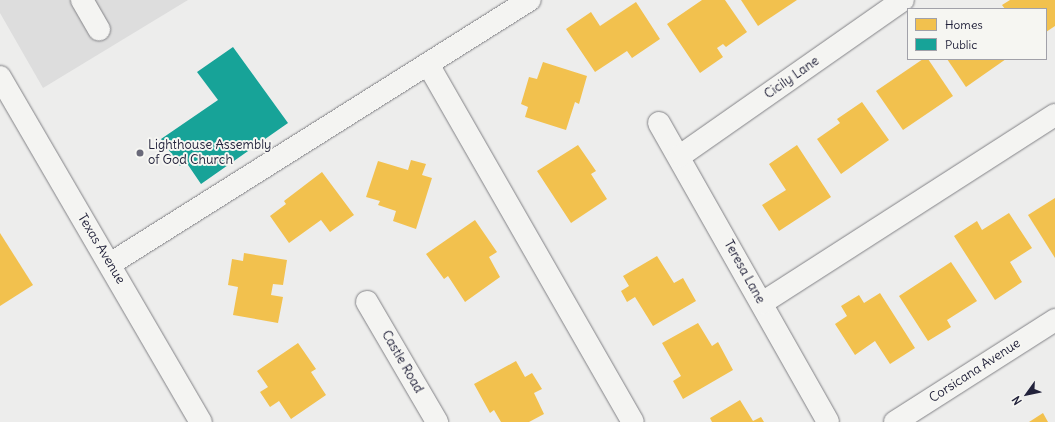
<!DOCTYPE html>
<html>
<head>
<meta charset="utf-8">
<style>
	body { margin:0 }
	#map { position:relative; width:1055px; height:422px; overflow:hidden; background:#ededec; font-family:Delius,sans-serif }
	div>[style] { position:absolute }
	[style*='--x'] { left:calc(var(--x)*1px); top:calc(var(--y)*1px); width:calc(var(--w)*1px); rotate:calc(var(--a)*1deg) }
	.built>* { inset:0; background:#ddd }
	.homes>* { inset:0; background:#f2c14e }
	.public>* { inset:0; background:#17a398 }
	.roads { filter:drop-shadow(0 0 1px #828286) drop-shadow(0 0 1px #828286) }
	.minor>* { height:22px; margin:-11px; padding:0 11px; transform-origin:11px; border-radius:11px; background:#f4f4f2 }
	.dots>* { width:11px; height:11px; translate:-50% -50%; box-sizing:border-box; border:2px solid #f6f6f2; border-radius:50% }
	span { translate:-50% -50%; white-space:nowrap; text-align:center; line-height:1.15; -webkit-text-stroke:4px #f6f6f2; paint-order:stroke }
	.street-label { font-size:13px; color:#22223b }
	.poi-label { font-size:13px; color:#22223b }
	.left { translate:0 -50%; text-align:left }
	.legend { position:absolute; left:907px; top:8px; width:140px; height:52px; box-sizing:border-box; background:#f6f6f2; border:1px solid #a1a1a9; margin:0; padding:5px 7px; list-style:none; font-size:12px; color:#22223b }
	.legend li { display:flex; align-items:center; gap:8px; height:20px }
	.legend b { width:20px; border:1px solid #a1a1a9 }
	.north { position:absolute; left:1007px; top:374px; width:40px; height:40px; -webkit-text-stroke:3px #f6f6f2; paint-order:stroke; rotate:237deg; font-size:11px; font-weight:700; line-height:16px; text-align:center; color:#22223b }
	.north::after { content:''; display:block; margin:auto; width:14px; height:18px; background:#22223b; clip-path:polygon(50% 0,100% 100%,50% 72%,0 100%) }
</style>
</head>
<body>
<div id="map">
	<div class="built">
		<div style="clip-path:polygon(0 0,188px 0,43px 88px,0 13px)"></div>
	</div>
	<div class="homes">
		<div style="clip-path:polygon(702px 0,725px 0,747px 32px,726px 47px,723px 44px,717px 48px,723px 57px,700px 73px,667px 24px)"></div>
		<div style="clip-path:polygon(741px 0,797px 0,758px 26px)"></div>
		<div style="clip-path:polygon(1010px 0,1055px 0,1055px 26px,1046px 32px,1046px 9px,1005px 9px,1002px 5px)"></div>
		<div style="clip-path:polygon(636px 2px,660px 39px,632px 58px,627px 51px,595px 72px,566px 29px,591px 12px,600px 26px)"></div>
		<div style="clip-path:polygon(923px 59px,928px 59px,953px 96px,903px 130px,876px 91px)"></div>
		<div style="clip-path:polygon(947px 59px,1006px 59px,966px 87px)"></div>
		<div style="clip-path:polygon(543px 62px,587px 76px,579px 104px,575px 102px,566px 130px,525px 117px,528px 107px,521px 104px,529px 77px,537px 79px)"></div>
		<div style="clip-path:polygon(862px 102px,889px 140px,841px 174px,817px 139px,840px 123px,837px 119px)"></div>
		<div style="clip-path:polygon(578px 145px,596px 171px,591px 174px,607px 199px,571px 223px,537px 171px)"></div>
		<div style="clip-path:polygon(797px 145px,831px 197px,779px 231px,762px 205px,786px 190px,769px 164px)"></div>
		<div style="clip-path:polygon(411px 160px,426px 164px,422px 175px,432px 178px,416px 229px,393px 221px,396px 211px,378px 205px,380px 201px,366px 197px,378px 161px,408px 170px)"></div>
		<div style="clip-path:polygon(322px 172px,354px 215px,330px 232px,321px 220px,289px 243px,270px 216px,286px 204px,284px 201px)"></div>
		<div style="clip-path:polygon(1055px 198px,1055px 258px,1028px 215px)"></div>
		<div style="clip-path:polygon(1009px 213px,1032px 248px,1010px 262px,1022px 282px,995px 300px,954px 236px,977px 221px,982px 230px)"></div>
		<div style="clip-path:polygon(475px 220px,497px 252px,489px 257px,500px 277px,465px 302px,448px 276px,444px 279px,426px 254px)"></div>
		<div style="clip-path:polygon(0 233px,33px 285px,0 306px)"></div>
		<div style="clip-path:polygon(244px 253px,287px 260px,283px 285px,273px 284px,271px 295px,283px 297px,278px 323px,233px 315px,238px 287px,228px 285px,232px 259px,243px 261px)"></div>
		<div style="clip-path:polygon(657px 256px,674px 283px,683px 278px,696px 301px,653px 326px,635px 297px,627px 302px,621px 291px,629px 286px,623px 276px)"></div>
		<div style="clip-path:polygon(951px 262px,977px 301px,947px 320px,951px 327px,928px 341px,899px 296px)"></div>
		<div style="clip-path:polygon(880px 293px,915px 348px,890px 364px,875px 341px,855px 355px,835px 324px,847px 316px,841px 306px,859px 295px,864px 303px)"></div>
		<div style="clip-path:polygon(698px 323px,712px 346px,718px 342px,733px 370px,683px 399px,673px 381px,681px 376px,662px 343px)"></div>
		<div style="clip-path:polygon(298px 343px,316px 369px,311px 372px,326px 395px,291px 419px,279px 401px,270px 407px,260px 392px,268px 387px,257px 371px)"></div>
		<div style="clip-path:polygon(516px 361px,525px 377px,532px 373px,542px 389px,534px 393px,544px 414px,529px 422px,501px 422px,494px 410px,490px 413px,474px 384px)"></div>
		<div style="clip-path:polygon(740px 400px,753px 421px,761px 417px,764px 422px,712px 422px,710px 418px)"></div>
		<div style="clip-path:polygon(1043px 413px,1048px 422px,1029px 422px)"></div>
	</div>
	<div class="public">
		<div style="clip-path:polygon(233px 47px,288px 123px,201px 184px,186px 162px,180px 166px,161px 139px,218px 100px,197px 72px)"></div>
	</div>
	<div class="roads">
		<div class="minor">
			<div style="--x:82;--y:0;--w:34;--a:60"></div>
			<div style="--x:429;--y:66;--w:410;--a:60.2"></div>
			<div style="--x:0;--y:77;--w:399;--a:59.8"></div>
			<div style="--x:659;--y:123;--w:343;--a:60.5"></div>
			<div style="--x:680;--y:156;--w:272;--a:-35"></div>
			<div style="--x:110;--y:264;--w:496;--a:-32.2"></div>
			<div style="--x:367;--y:302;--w:139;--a:59.7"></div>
			<div style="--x:762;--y:303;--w:348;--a:-32.7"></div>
			<div style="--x:895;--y:422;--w:190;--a:-32.5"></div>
		</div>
	</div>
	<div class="dots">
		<div style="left:140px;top:153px;background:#696979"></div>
	</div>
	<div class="street-label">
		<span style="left:792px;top:78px;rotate:-35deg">Cicily Lane</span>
		<span style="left:101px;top:249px;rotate:59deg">Texas Avenue</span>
		<span style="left:744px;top:272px;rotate:61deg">Teresa Lane</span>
		<span style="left:402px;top:362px;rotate:60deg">Castle Road</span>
		<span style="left:975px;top:371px;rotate:-33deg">Corsicana Avenue</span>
	</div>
	<div class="poi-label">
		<span class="left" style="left:148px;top:153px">Lighthouse Assembly<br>of God Church</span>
	</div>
	<ul class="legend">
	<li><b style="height:11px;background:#f2c14e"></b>Homes</li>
	<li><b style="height:11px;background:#17a398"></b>Public</li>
	</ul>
	<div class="north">N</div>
</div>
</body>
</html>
